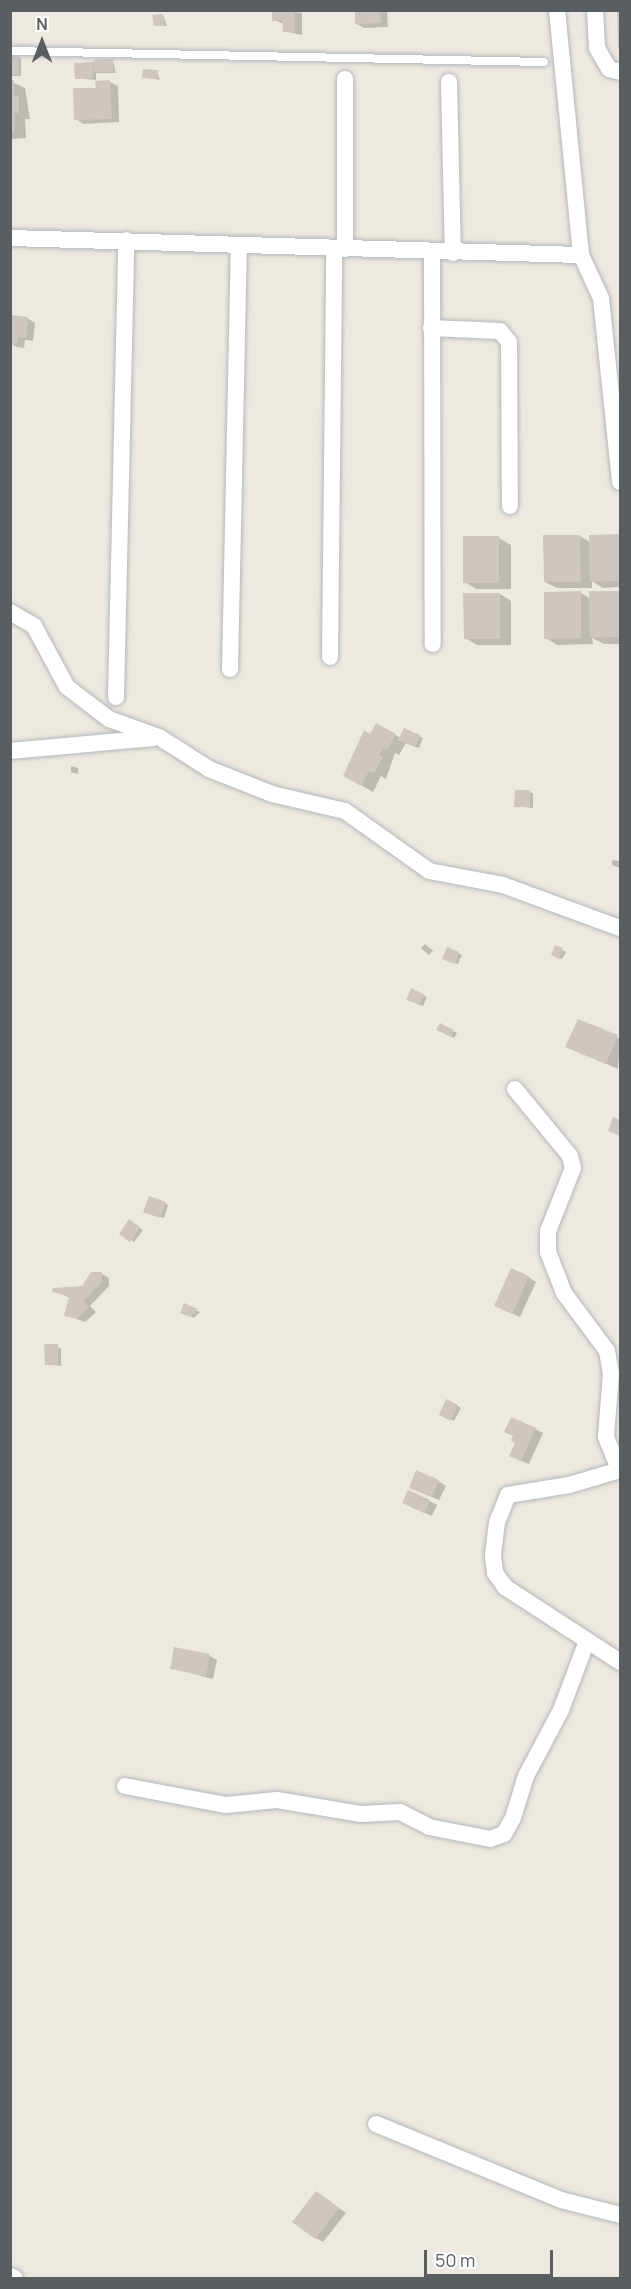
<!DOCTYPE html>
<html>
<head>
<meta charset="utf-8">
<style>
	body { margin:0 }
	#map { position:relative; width:631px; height:2289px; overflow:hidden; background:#eee9e0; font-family:Manrope,sans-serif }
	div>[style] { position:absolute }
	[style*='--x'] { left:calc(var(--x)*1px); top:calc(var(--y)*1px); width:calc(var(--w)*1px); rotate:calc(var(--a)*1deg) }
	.shadow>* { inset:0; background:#0003 }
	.building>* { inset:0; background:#cec7c1 }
	.roads { filter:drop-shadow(0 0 2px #b3b8bc) drop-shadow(0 0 2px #b3b8bc) }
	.lane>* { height:8px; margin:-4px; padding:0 4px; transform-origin:4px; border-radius:4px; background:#fff }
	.street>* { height:16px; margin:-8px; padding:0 8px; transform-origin:8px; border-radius:8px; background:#fff }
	span { translate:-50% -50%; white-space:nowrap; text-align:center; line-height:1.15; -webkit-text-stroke:4.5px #fff; paint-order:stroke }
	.frame { position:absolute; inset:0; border:12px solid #595e63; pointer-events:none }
	.north { position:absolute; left:12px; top:12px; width:60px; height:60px; -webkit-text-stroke:4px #fff; paint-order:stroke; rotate:0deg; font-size:16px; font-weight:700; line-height:24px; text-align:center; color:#595e63 }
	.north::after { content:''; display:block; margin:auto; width:21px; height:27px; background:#595e63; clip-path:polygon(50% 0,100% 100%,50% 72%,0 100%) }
	.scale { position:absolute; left:424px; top:2250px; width:129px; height:27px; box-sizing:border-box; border:3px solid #595e63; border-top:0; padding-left:8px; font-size:18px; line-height:21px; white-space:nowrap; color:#595e63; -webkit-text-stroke:4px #fff; paint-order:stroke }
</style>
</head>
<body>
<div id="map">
	<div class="shadow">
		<div style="clip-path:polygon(273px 10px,302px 13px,302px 35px,284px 31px,284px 24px,274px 20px)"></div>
		<div style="clip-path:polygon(356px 10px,387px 10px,388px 27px,364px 28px,357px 24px)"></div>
		<div style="clip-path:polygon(163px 15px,167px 26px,155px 25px)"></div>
		<div style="clip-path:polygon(10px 56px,21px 58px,21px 76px,11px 76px)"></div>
		<div style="clip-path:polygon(113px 61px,116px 73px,96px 73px,96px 80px,76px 78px,76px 64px)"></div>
		<div style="clip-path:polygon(157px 72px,160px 80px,144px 77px)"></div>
		<div style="clip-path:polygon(10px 81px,25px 88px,30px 119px,25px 119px,26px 138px,10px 139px)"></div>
		<div style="clip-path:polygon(110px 82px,118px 86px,119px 122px,83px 124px,76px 119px,97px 89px)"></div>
		<div style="clip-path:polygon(27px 318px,35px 323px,33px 341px,25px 340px,24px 348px,17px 347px,10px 343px)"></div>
		<div style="clip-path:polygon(580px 536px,590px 542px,590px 536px,620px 536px,620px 587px,603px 588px,592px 581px,592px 588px,557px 588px,545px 582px,545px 537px)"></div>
		<div style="clip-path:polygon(465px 538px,499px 538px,511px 545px,511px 589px,476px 589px,465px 582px)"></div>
		<div style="clip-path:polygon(620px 592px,620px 644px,604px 644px,592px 638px,593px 644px,557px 645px,546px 638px,581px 593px,591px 599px,591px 593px)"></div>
		<div style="clip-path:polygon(500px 594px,511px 601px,511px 645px,477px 645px,465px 638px)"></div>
		<div style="clip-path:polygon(377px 725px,401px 738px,405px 730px,423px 738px,419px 748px,406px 743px,399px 755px,395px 753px,386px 779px,381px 776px,373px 792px,345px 776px)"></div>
		<div style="clip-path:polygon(71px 766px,78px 768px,78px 774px,71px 772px)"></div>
		<div style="clip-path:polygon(516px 791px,533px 793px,533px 808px,515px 806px)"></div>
		<div style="clip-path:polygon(612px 860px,620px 861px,620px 868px,612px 865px)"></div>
		<div style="clip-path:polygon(425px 944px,433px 951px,429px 955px,421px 948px)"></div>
		<div style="clip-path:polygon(556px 947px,566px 952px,562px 959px,553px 955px)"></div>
		<div style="clip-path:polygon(448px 949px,462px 955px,458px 964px,447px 960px)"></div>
		<div style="clip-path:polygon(412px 990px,427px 997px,423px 1006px,411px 1001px)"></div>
		<div style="clip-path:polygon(578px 1021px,620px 1039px,618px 1069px,567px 1047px)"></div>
		<div style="clip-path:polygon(440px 1025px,457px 1033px,454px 1038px,438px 1030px)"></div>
		<div style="clip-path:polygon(165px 1203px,168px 1205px,164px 1218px,148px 1213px)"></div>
		<div style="clip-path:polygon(129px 1221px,143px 1230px,134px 1242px,121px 1233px)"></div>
		<div style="clip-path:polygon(102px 1274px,109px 1278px,109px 1286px,90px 1306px,96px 1312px,85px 1322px,66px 1315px,70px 1298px,54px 1291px,83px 1287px)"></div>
		<div style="clip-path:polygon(528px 1277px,536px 1282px,520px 1317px,504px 1310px)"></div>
		<div style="clip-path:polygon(185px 1305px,200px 1312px,194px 1318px,185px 1314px)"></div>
		<div style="clip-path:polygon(46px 1346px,61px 1348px,61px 1366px,46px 1364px)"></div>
		<div style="clip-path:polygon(447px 1401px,461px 1408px,454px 1421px,441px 1414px)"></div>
		<div style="clip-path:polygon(535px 1429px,543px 1433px,529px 1464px,519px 1460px)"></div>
		<div style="clip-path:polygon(438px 1481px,446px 1486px,439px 1500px,418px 1491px)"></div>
		<div style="clip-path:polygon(429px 1501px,437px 1505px,432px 1516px,411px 1507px)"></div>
		<div style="clip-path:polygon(210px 1656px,217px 1660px,213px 1679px,171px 1668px)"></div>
		<div style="clip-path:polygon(317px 2192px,346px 2213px,323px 2242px,316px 2238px)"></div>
	</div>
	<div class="building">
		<div style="clip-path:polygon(272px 10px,294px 10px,295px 32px,283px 32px,282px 20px,272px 21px)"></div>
		<div style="clip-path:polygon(355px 10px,380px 10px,381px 23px,355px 24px)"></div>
		<div style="clip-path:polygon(617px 10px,620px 10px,620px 49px,618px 49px)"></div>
		<div style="clip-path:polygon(163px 14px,164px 25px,154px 26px,152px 15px)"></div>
		<div style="clip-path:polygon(18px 54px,19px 75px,10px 75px,10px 55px)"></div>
		<div style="clip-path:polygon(113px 59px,113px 72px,94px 72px,93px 60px)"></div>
		<div style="clip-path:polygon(93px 62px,93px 78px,75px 79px,74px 63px)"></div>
		<div style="clip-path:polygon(143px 69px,158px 70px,157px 79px,142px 78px)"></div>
		<div style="clip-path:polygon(10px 80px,14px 80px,14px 97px,19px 96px,19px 113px,14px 113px,15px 132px,10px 132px)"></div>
		<div style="clip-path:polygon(110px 80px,112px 119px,74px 120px,73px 88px,96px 88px,95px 81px)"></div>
		<div style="clip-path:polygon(11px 315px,28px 317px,26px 338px,18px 337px,17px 344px,10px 344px)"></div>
		<div style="clip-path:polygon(620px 534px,620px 581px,590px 582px,589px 535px)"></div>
		<div style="clip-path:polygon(543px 535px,580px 535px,581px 582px,544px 582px)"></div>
		<div style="clip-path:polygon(463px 536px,499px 536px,499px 583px,463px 583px)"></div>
		<div style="clip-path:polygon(581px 591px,581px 638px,544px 639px,544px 592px)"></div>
		<div style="clip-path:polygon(589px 591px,620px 591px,620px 637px,590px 638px)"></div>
		<div style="clip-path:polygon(463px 593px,500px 593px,500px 639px,464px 639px)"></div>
		<div style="clip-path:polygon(376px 723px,396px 734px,387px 750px,383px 748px,379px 755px,383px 757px,374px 773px,369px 771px,361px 786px,343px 776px,364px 730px,370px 734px)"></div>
		<div style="clip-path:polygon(404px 728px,420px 735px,415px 747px,398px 740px)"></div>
		<div style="clip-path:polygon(515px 790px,530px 790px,530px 807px,514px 807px)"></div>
		<div style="clip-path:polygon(555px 945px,563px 948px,559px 959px,551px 955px)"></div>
		<div style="clip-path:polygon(447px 947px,459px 952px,455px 964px,442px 959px)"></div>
		<div style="clip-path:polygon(411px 988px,424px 994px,420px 1005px,406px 1000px)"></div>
		<div style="clip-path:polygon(578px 1019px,618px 1035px,606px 1064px,565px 1047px)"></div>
		<div style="clip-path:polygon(440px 1023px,454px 1030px,451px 1037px,436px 1030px)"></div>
		<div style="clip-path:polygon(613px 1117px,620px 1120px,620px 1136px,608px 1131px)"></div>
		<div style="clip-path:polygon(149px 1196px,166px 1202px,160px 1218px,143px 1212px)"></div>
		<div style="clip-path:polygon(129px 1219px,140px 1227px,130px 1242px,119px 1234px)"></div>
		<div style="clip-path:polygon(511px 1268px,529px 1276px,512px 1314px,494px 1306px)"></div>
		<div style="clip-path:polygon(91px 1272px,102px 1272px,102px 1282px,83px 1301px,89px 1307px,77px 1319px,64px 1316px,69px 1296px,52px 1292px,53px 1288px,82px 1286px)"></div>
		<div style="clip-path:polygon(184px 1303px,198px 1309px,190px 1317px,180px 1313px)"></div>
		<div style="clip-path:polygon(44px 1344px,58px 1344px,58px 1365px,45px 1365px)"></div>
		<div style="clip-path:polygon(446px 1399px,458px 1405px,451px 1421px,439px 1415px)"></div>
		<div style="clip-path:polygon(511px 1417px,536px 1428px,521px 1461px,509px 1456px,515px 1443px,511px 1441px,513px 1436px,504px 1432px)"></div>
		<div style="clip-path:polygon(416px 1470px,439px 1480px,432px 1497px,409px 1488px)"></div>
		<div style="clip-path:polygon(408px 1490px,430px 1500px,424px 1513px,402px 1503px)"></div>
		<div style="clip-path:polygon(174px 1647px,210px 1654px,206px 1676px,170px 1669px)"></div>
		<div style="clip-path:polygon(316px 2191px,339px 2208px,315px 2239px,292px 2222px)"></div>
	</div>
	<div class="roads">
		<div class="lane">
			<div style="--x:10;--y:51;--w:534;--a:1.18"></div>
		</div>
		<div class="street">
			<div style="--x:557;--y:10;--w:246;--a:84.4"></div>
			<div style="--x:595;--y:10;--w:38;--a:87"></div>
			<div style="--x:597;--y:48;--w:24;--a:60"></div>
			<div style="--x:609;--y:69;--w:11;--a:15"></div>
			<div style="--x:449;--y:82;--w:171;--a:88.7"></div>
			<div style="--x:10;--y:238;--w:571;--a:1.71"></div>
			<div style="--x:581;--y:255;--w:47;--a:65.1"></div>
			<div style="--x:601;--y:298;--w:185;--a:84.1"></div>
			<div style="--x:345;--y:249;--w:170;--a:-90"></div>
			<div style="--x:432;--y:253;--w:391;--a:89.9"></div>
			<div style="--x:431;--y:328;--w:69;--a:2.5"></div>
			<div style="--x:500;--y:331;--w:14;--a:51"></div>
			<div style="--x:509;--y:342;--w:164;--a:89.7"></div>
			<div style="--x:10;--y:612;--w:28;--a:30"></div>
			<div style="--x:34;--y:626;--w:69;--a:61.6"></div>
			<div style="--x:67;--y:687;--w:53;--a:37.3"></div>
			<div style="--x:109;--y:719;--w:53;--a:19.8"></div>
			<div style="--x:159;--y:737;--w:59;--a:32.6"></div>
			<div style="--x:209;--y:769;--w:68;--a:21.6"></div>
			<div style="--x:272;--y:794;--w:75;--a:13.1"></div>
			<div style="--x:345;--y:811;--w:103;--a:35.5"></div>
			<div style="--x:429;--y:871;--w:75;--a:10.7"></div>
			<div style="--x:503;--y:885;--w:125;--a:20.2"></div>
			<div style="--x:330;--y:657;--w:408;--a:-89.4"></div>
			<div style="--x:230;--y:669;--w:423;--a:-88.8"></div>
			<div style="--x:116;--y:697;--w:457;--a:-88.7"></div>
			<div style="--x:10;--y:751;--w:144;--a:-5.2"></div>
			<div style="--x:515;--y:1089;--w:87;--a:50.6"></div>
			<div style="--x:570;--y:1156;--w:12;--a:76"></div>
			<div style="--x:573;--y:1168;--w:68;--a:111.6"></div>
			<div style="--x:548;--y:1231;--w:21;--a:90"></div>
			<div style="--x:548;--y:1252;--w:44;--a:68.7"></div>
			<div style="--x:564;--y:1293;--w:72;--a:53.4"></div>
			<div style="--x:607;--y:1351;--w:22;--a:80"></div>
			<div style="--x:611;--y:1373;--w:64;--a:94.5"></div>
			<div style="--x:606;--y:1437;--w:35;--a:68"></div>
			<div style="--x:620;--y:1470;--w:53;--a:163.6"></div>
			<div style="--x:569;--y:1485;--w:62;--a:170.7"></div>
			<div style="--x:508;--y:1495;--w:29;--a:112"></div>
			<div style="--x:497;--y:1522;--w:34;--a:97"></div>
			<div style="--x:493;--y:1556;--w:17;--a:83"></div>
			<div style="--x:495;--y:1573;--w:17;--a:54"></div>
			<div style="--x:505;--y:1587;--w:137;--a:33.1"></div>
			<div style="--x:125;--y:1786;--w:103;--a:10.7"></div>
			<div style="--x:226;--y:1805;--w:51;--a:-5.6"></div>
			<div style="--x:277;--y:1800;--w:86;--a:9.4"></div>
			<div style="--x:362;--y:1814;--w:38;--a:-3"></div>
			<div style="--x:400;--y:1812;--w:33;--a:27"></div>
			<div style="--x:429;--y:1827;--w:62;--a:11.1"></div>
			<div style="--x:490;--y:1839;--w:15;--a:-20"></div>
			<div style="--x:504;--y:1834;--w:18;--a:-61"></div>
			<div style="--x:513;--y:1818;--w:44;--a:-72.8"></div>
			<div style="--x:526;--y:1776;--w:75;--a:-62.1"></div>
			<div style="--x:561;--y:1710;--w:74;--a:-69.4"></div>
			<div style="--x:376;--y:2124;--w:200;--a:22.3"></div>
			<div style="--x:561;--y:2200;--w:61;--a:14.3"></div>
			<div style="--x:10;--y:2276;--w:5;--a:22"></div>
		</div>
	</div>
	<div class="frame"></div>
	<div class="north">N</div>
	<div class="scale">50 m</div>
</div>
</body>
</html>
